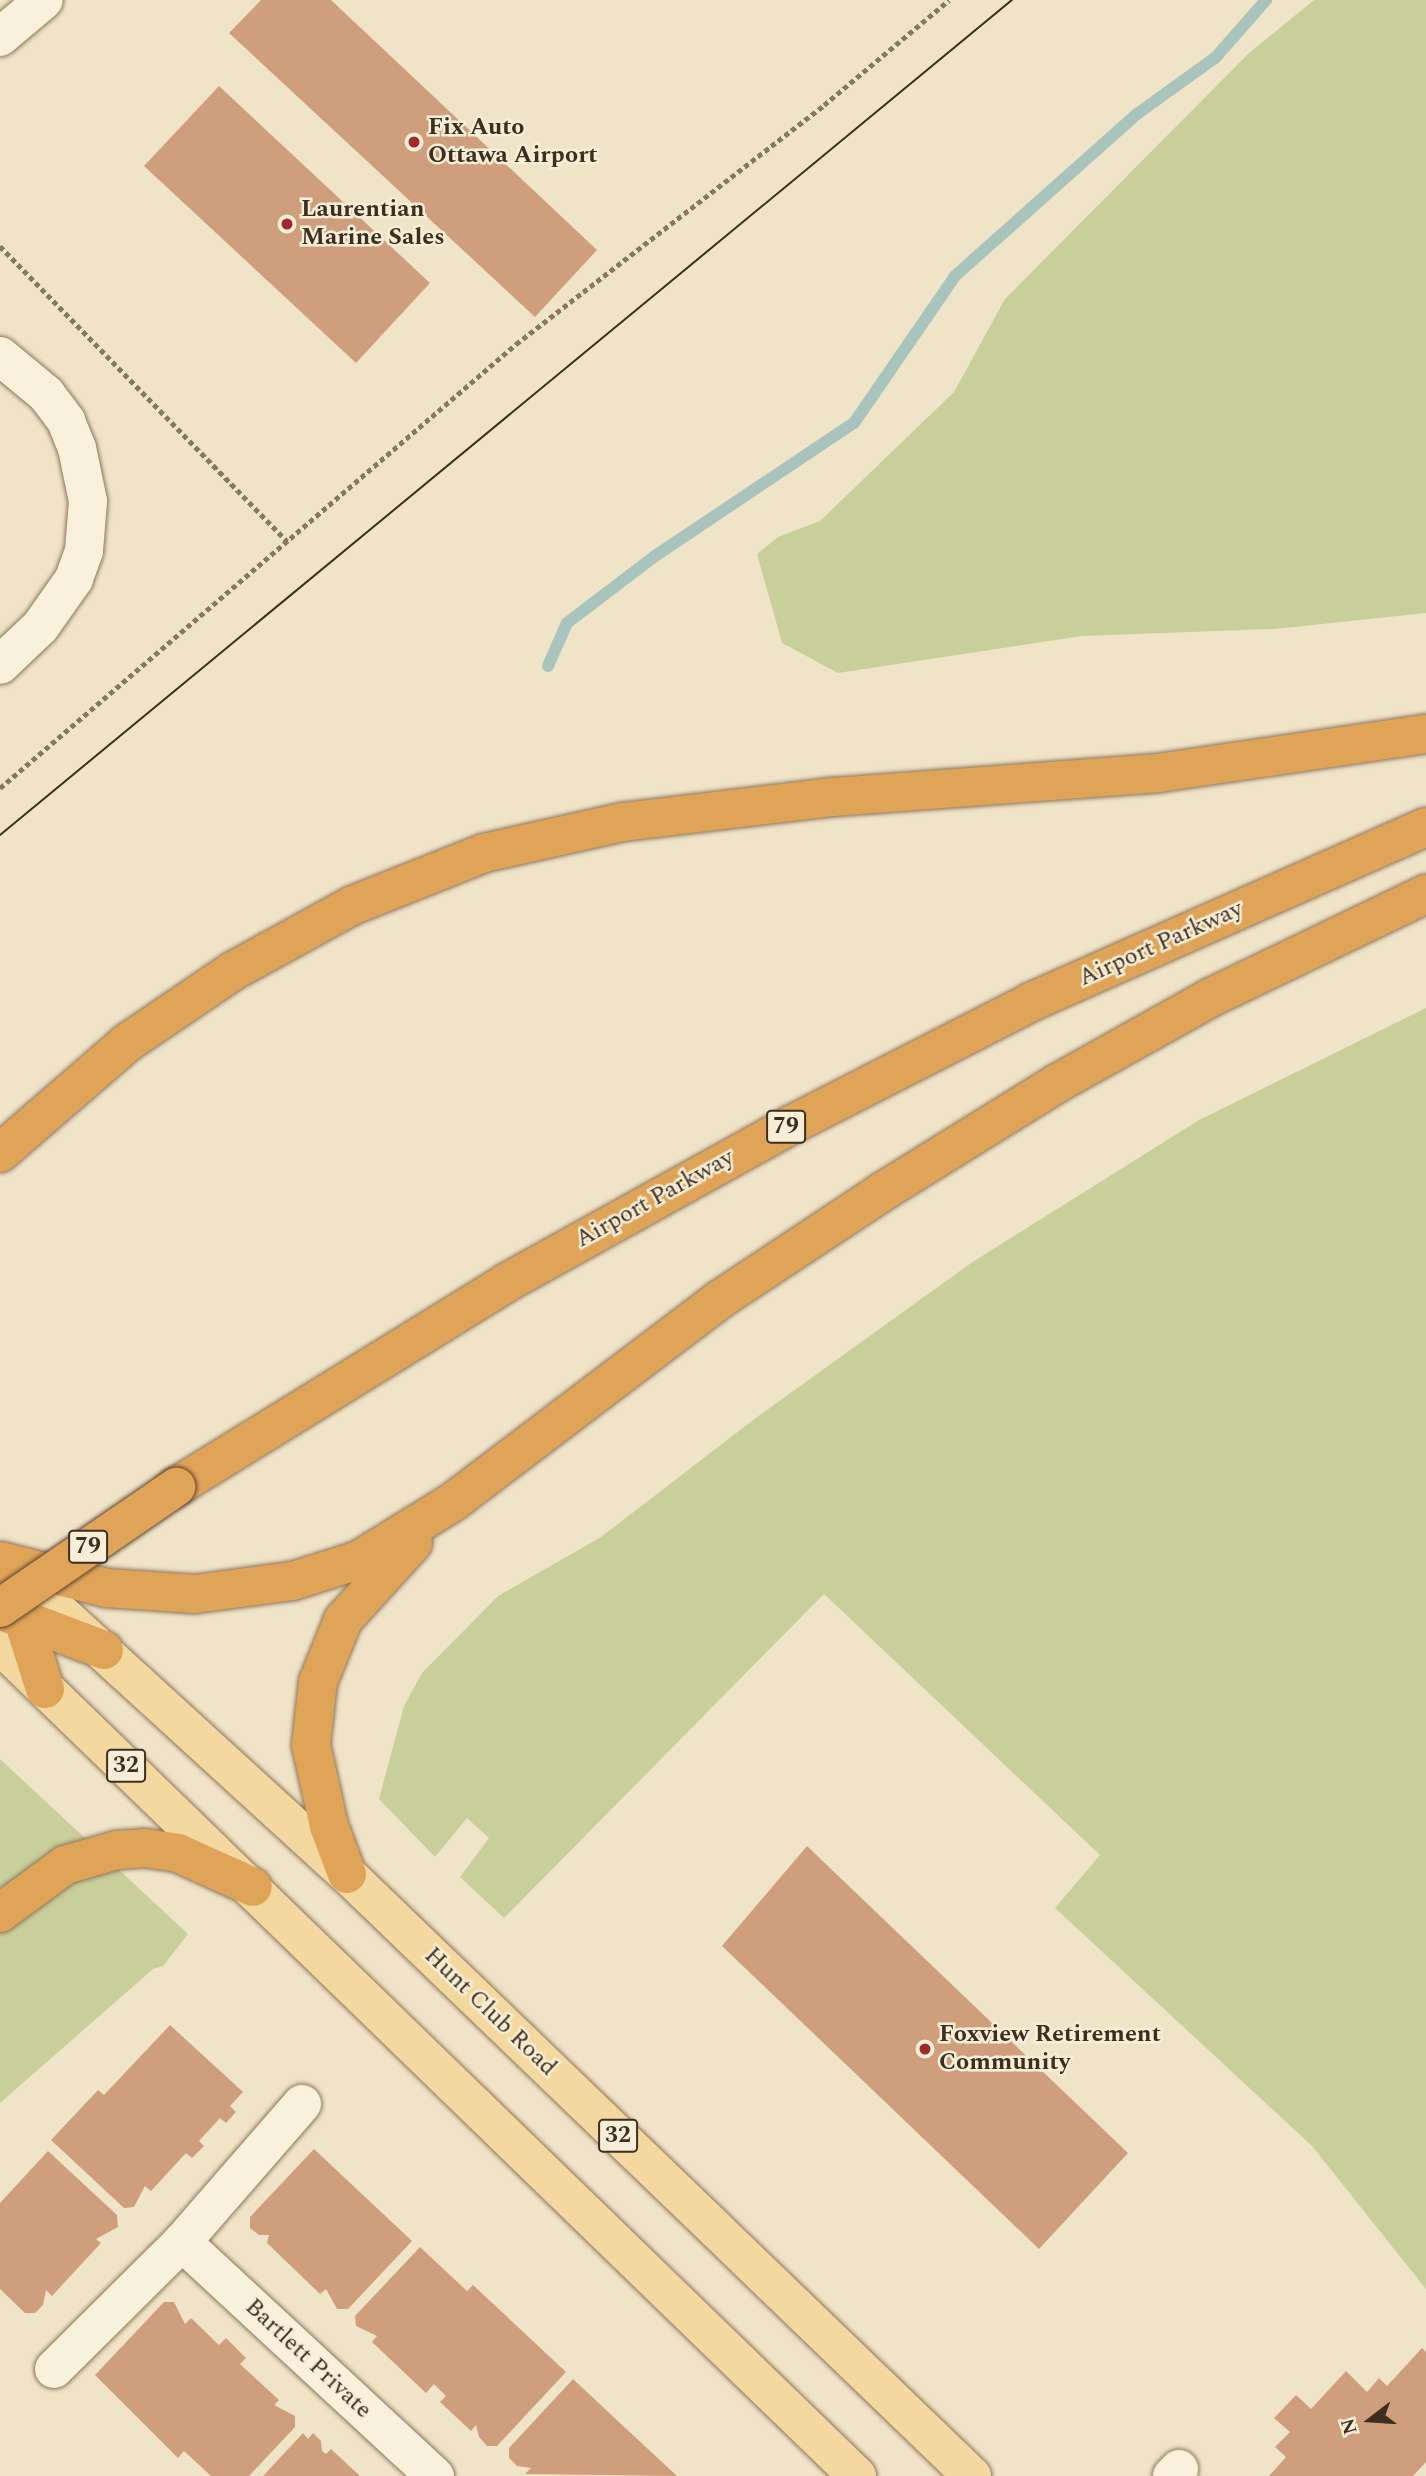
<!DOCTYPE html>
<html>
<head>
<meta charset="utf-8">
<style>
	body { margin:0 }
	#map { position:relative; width:1426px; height:2476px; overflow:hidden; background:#f0e4c8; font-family:Spectral,serif }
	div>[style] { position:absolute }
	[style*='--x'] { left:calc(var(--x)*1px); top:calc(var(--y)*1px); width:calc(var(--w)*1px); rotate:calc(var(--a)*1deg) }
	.green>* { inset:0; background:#c9cf9b }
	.stream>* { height:12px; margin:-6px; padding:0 6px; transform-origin:6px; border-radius:6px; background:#a9c4bc }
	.building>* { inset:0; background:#cf9f7d }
	.path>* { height:4.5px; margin-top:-2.25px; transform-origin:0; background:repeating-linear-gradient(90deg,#8d765c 0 5px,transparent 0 8.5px) }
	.roads { filter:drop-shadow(0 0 2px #8d765c) drop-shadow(0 0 2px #8d765c) }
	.minor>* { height:38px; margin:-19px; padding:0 19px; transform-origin:19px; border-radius:19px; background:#faf1dc }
	.major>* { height:38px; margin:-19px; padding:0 19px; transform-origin:19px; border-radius:19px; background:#f3d9a0 }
	.highway>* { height:38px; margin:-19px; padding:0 19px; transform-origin:19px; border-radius:19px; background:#e0a458 }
	.tram>* { height:2px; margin:-1px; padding:0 1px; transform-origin:1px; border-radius:1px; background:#3d2e20 }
	.bridges { filter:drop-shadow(0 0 2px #5b4430) drop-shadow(0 0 2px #5b4430) }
	.highway-bridge>* { height:38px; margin:-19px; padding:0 19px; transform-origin:19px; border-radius:19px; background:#e0a458 }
	.dots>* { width:19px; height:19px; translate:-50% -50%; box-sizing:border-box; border:4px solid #f7eed8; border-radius:50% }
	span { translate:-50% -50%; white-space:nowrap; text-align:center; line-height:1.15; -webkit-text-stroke:5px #f7eed8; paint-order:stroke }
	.shield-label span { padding:2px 5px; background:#f7eed8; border:2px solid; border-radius:5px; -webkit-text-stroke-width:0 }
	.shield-label { font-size:23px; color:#3d2e20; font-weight:700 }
	.poi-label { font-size:24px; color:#3d2e20; font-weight:700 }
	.left { translate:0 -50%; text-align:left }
	.street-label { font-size:24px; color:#3d2e20 }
	.north { position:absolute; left:1335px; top:2385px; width:70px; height:70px; -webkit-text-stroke:5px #f7eed8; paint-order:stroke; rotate:253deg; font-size:19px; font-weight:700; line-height:28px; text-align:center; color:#3d2e20 }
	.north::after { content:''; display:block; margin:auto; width:24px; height:32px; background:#3d2e20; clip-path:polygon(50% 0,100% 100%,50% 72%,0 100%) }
</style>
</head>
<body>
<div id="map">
	<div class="green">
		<div style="clip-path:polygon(1314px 0,1426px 0,1426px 613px,1275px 629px,1082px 636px,838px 673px,782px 643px,757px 554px,778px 537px,820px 521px,954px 392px,1005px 299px,1248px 54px)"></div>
		<div style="clip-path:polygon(1426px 1008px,1426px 2289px,1312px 2146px,1055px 1908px,1100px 1855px,824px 1594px,504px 1918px,460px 1877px,489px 1838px,467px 1818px,435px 1857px,379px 1799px,404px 1706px,422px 1673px,498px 1596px,601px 1537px,757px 1417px,971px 1263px,1199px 1120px)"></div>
		<div style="clip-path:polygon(0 1759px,188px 1934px,163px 1966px,153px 1969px,0 2103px)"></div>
	</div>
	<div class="stream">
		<div style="--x:548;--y:666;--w:47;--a:-66.2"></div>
		<div style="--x:567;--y:623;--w:111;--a:-37.3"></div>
		<div style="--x:655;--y:556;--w:239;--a:-33.8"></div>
		<div style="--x:854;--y:423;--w:178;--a:-55.5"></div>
		<div style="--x:955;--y:276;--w:244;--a:-41.7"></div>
		<div style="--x:1137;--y:114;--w:97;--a:-35.8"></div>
		<div style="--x:1216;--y:57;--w:76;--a:-48.7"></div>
	</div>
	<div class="building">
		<div style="clip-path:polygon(261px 0,331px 0,597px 250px,535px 317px,229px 33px)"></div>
		<div style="clip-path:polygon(219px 86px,430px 283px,356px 363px,144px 166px)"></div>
		<div style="clip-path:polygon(807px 1846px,1128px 2153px,1039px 2249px,722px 1946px)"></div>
		<div style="clip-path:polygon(170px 2025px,243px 2092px,230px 2106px,236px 2112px,226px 2123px,220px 2118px,199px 2141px,204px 2146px,192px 2158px,186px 2153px,151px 2191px,145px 2186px,134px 2207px,124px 2208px,51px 2140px,98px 2090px,104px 2095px)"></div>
		<div style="clip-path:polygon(314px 2149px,412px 2241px,348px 2309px,337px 2309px,326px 2289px,320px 2294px,267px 2243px,269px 2235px,259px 2235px,250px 2228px,250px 2217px)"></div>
		<div style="clip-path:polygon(48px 2151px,117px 2215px,118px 2227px,96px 2239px,101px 2243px,52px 2296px,46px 2290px,43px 2305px,35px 2313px,25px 2313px,0 2289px,0 2203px)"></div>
		<div style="clip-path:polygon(420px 2247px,467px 2291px,473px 2285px,566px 2372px,497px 2446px,487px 2446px,479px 2437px,476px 2425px,471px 2431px,440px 2402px,446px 2396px,434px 2384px,426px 2393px,372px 2342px,377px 2336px,356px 2326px,355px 2316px)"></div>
		<div style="clip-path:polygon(164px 2302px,174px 2302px,185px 2324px,191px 2318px,219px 2345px,226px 2338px,246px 2358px,240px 2364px,279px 2400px,274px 2405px,295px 2416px,295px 2427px,249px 2476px,211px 2476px,184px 2451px,178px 2458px,95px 2375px)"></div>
		<div style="clip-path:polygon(1422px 2348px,1426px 2352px,1426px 2462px,1413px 2476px,1269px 2476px,1286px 2457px,1275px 2447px,1290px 2432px,1274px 2418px,1296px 2395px,1311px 2409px,1346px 2371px,1367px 2392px,1379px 2378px,1387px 2386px)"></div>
		<div style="clip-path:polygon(573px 2379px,620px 2423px,677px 2476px,525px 2474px,531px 2468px,517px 2466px,509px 2458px,509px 2448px)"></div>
		<div style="clip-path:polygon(303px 2433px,308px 2439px,313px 2433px,321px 2441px,322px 2451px,326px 2454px,331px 2449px,360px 2476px,263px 2476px)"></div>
	</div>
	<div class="path">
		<div style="--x:0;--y:246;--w:412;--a:45.8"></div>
		<div style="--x:0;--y:788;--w:681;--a:-40.71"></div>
		<div style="--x:516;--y:344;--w:390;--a:-37.8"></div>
		<div style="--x:824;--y:105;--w:163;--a:-40"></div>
	</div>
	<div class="roads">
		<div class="minor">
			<div style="--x:0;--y:37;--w:57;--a:-40.1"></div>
			<div style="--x:0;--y:356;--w:60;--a:39.6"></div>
			<div style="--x:46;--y:394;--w:34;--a:53"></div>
			<div style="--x:66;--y:421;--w:29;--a:68"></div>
			<div style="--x:77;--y:448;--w:54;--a:78.3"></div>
			<div style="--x:88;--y:501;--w:50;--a:94.6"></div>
			<div style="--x:84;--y:551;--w:30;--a:110"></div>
			<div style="--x:74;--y:579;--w:59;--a:125.3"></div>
			<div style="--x:40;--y:627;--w:55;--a:136.5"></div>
			<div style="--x:182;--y:2242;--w:345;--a:42.8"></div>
			<div style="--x:54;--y:2369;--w:180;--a:-44.8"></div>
			<div style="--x:182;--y:2242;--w:183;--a:-49"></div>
			<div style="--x:1172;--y:2476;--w:10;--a:-45"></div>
		</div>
		<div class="major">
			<div style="--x:7;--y:1564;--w:460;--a:42.4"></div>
			<div style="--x:347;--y:1874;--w:868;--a:43.93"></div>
			<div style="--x:0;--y:1645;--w:1194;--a:44.12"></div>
		</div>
		<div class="highway">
			<div style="--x:0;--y:1153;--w:169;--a:-40.9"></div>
			<div style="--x:128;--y:1042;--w:127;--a:-34.1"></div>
			<div style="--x:233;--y:971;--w:135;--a:-28.8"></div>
			<div style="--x:351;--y:906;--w:143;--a:-21.7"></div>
			<div style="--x:484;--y:853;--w:142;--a:-12.6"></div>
			<div style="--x:623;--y:822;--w:212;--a:-6.8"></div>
			<div style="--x:834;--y:797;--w:325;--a:-4.2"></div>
			<div style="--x:1158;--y:773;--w:271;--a:-8.3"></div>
			<div style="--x:176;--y:1487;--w:388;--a:-31.7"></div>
			<div style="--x:506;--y:1283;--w:326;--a:-29"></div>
			<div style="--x:791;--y:1125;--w:270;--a:-27.1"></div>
			<div style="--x:1031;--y:1002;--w:432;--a:-23.9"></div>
			<div style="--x:0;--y:1561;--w:110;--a:14.2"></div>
			<div style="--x:107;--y:1588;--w:88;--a:3.9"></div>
			<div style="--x:195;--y:1594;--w:99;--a:-7.6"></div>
			<div style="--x:293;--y:1581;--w:69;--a:-17.7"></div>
			<div style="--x:359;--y:1560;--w:110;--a:-31.7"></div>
			<div style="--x:453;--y:1502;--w:334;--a:-37.2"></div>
			<div style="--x:719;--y:1300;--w:196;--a:-33.5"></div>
			<div style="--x:882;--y:1192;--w:205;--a:-31.8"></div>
			<div style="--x:1056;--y:1084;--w:176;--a:-29.2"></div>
			<div style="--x:1210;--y:998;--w:240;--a:-25.7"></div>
			<div style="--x:6;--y:1566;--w:129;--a:72.4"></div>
			<div style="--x:4;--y:1612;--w:107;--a:20.8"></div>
			<div style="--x:347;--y:1874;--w:51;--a:-110.6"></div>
			<div style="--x:329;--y:1826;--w:83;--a:-102.5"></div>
			<div style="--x:311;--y:1745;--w:63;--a:-83.7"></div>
			<div style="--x:318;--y:1682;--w:67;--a:-68"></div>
			<div style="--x:343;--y:1620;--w:104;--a:-47.7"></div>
			<div style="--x:0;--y:1913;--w:81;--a:-36.4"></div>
			<div style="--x:65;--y:1865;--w:54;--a:-16.1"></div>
			<div style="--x:117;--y:1850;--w:27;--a:-4"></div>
			<div style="--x:144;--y:1848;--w:34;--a:8"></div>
			<div style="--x:178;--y:1853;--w:82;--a:24.4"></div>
		</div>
	</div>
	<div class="tram">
		<div style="--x:0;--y:835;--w:1312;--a:-39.53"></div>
	</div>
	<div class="bridges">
		<div class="highway-bridge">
			<div style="--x:0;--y:1608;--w:214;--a:-34.5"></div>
		</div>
	</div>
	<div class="dots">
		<div style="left:414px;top:142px;background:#9e2a2b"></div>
		<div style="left:287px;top:224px;background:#9e2a2b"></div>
		<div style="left:925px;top:2049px;background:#9e2a2b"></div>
	</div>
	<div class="shield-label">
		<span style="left:786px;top:1127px">79</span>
		<span style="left:88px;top:1547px">79</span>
		<span style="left:126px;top:1766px">32</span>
		<span style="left:618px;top:2136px">32</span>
	</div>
	<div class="poi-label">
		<span class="left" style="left:428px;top:142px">Fix Auto<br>Ottawa Airport</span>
		<span class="left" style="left:301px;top:224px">Laurentian<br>Marine Sales</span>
		<span class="left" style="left:939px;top:2049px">Foxview Retirement<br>Community</span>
	</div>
	<div class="street-label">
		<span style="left:1161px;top:944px;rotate:-24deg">Airport Parkway</span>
		<span style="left:655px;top:1199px;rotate:-29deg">Airport Parkway</span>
		<span style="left:490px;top:2012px;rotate:44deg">Hunt Club Road</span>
		<span style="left:308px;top:2359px;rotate:43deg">Bartlett Private</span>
	</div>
	<div class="north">N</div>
</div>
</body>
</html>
